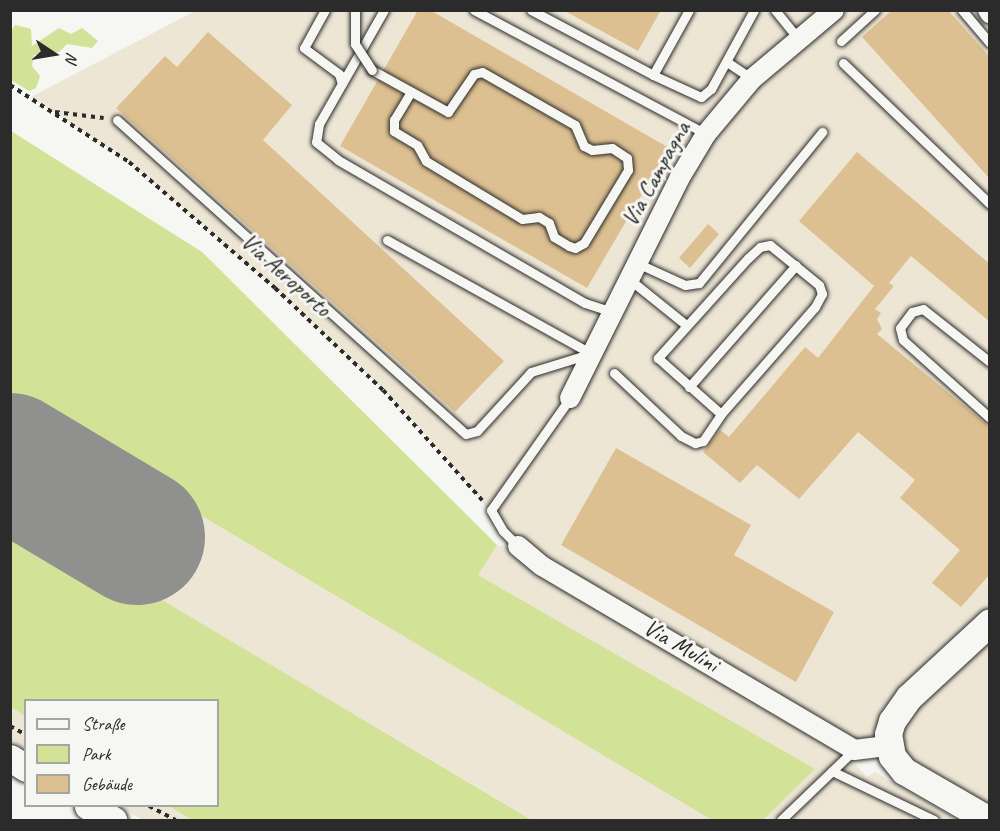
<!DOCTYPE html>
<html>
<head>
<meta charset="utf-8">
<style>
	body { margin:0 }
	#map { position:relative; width:1000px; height:831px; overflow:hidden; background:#f6f6f2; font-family:Caveat,sans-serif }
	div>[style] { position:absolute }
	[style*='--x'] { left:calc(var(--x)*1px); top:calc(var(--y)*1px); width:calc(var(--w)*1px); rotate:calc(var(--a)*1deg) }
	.built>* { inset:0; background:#eee6d5 }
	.green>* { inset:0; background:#d2e296 }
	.runway>* { height:136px; margin:-68px; padding:0 68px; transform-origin:68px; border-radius:68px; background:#90908e }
	.building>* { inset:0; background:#ddc091 }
	.path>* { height:4px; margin-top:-2px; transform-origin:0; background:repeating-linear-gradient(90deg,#2b2b2b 0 4.5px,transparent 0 9px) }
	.roads { filter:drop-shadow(0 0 2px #2b2b2b) drop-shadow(0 0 2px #2b2b2b) }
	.lane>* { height:9px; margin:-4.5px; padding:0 4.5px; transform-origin:4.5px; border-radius:4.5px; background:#f6f6f2 }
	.street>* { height:20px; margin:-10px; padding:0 10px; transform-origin:10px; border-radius:10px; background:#f6f6f2 }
	.secondary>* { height:27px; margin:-13.5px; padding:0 13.5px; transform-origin:13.5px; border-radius:13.5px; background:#f6f6f2 }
	.bridges { filter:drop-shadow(0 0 2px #2b2b2b) drop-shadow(0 0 2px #2b2b2b) }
	.lane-bridge>* { height:9px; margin:-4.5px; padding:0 4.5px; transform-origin:4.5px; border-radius:4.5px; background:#f6f6f2 }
	span { translate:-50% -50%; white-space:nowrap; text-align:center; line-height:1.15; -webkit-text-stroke:6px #f6f6f2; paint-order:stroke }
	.street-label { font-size:24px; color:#2b2b2b }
	.frame { position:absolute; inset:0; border:12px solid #2b2b2b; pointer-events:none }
	.legend { position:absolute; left:24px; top:699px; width:195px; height:108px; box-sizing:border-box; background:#f6f6f2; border:2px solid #a5a5a2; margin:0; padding:8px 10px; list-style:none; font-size:18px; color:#2b2b2b }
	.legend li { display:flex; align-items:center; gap:12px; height:30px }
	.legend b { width:30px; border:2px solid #a5a5a2 }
	.north { position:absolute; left:24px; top:24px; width:60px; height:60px; -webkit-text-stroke:4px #f6f6f2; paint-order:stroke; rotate:102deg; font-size:16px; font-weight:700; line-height:24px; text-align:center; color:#2b2b2b }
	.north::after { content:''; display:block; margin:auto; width:21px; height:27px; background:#2b2b2b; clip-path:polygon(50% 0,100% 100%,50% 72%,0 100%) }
</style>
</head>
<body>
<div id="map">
	<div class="built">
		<div style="clip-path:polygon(195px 11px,988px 11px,989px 820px,892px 756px,854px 750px,518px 546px,446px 457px,383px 390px,275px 288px,129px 162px,31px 97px)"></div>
		<div style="clip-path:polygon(10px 135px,202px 252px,497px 545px,515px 549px,831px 740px,867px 777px,875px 772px,959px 820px,143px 820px,118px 806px,218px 806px,218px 700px,26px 700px,25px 749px,11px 740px)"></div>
	</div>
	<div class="green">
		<div style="clip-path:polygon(15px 25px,31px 29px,32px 46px,59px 28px,71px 34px,82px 28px,98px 41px,92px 48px,67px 44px,59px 52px,34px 55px,32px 66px,40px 76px,36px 88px,29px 91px,11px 80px,11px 32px)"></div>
		<div style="clip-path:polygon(11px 131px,202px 252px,497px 545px,478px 575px,815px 769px,763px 820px,712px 820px,11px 402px)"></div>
		<div style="clip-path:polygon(10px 510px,11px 510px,531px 820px,192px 820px,169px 806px,218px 806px,218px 700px,26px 700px,25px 716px,11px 707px)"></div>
	</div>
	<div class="runway">
		<div style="--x:10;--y:461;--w:148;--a:30.9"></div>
	</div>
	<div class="building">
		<div style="clip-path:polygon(418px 10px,430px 10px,669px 148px,587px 288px,340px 146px)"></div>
		<div style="clip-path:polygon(563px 10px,661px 10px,638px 51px)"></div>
		<div style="clip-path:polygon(892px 10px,948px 10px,990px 57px,990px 179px,862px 37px)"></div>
		<div style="clip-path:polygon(208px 32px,292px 105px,263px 140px,504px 361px,455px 412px,116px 108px,165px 56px,177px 67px)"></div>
		<div style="clip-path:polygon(857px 152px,990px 264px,990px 322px,911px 256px,889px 283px,894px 286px,875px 309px,881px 313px,877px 319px,882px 329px,877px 334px,990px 427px,990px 574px,961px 607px,932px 583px,960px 550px,900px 498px,915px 480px,858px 432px,799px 499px,757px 465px,740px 483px,703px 452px,720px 430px,729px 437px,805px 347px,818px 358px,874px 286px,799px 221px)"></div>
		<div style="clip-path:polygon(708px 224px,719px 234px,690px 268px,679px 258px)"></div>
		<div style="clip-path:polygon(616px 448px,751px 525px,734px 555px,834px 612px,796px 682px,561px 545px)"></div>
	</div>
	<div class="path">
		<div style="--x:10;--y:85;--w:142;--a:32.9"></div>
		<div style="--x:129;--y:162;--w:193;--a:40.8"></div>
		<div style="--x:275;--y:288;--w:149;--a:43.4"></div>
		<div style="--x:383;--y:390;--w:149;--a:48"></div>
		<div style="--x:55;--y:112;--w:49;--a:7"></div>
		<div style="--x:10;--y:726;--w:18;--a:29"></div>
		<div style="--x:149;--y:806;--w:30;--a:28"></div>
	</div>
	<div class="roads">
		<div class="lane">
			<div style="--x:325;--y:10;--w:43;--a:118.9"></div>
			<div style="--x:304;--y:48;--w:44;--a:36.6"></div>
			<div style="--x:339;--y:74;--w:10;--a:73"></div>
			<div style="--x:384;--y:10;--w:131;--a:119.7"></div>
			<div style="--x:319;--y:124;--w:18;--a:99"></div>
			<div style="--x:316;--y:142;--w:28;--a:39"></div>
			<div style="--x:338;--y:160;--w:285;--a:30.1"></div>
			<div style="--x:585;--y:303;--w:29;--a:18"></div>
			<div style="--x:474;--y:10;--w:263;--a:28.1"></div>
			<div style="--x:531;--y:10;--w:138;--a:28"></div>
			<div style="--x:689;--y:10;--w:74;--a:119"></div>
			<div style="--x:653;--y:75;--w:53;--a:24.6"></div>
			<div style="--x:701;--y:97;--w:13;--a:-39"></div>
			<div style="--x:711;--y:89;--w:90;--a:-61.4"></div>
			<div style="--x:775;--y:10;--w:36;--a:51"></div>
			<div style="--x:962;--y:10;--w:43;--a:49.7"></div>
			<div style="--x:841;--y:41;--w:46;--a:-42.4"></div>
			<div style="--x:727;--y:62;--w:30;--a:34"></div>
			<div style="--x:843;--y:63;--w:204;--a:43.8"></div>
			<div style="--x:372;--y:70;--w:87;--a:28.9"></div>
			<div style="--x:448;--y:112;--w:46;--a:-55.6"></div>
			<div style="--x:474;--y:74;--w:8;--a:-14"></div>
			<div style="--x:482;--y:72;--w:107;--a:29.7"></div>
			<div style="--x:575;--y:125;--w:23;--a:67"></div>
			<div style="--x:584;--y:146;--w:9;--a:27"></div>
			<div style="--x:592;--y:150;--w:20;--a:-6"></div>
			<div style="--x:612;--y:148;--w:18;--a:34"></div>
			<div style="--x:627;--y:158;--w:12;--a:85"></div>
			<div style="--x:628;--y:170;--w:85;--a:121.1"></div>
			<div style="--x:584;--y:243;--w:10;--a:151"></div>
			<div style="--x:575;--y:248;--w:6;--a:-162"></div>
			<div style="--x:569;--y:246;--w:17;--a:-149"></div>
			<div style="--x:554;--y:237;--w:15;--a:-110"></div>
			<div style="--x:549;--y:223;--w:12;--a:-149"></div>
			<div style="--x:539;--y:217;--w:17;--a:173"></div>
			<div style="--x:522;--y:219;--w:112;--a:-148.9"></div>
			<div style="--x:426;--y:161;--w:18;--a:-119"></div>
			<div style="--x:417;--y:145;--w:27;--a:-149"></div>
			<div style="--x:394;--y:131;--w:11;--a:-90"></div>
			<div style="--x:394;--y:120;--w:33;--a:-59"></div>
			<div style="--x:117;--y:120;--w:469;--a:42"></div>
			<div style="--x:466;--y:434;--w:11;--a:-15"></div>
			<div style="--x:477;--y:431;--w:80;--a:-47.5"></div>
			<div style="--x:531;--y:372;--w:61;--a:-17.2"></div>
			<div style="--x:387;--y:240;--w:235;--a:29.1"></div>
			<div style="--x:637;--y:263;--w:53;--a:24.6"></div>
			<div style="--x:685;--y:285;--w:14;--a:-8"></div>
			<div style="--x:699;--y:283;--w:195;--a:-50.8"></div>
			<div style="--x:629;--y:279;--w:73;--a:38.9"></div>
			<div style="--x:990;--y:362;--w:85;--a:-141.7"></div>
			<div style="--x:923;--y:309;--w:11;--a:165"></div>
			<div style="--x:912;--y:312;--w:20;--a:127"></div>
			<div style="--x:900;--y:328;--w:12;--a:76"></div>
			<div style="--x:903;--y:340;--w:117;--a:41.9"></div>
			<div style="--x:614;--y:373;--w:92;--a:43.2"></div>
			<div style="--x:681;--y:436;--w:16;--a:27"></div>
			<div style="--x:695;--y:443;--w:8;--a:-14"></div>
			<div style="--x:703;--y:441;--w:32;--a:-56"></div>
			<div style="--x:721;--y:414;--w:142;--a:-48.7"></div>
			<div style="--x:815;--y:307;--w:15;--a:-62"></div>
			<div style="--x:822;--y:294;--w:9;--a:-108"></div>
			<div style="--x:819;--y:285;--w:63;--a:-140.8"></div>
			<div style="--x:770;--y:245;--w:10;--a:169"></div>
			<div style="--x:760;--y:247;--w:16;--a:137"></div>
			<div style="--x:748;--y:258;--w:135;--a:132"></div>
			<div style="--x:658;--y:358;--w:84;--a:41.6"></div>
			<div style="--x:689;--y:387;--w:162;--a:-48.7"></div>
			<div style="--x:518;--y:546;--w:21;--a:-135"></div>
			<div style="--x:503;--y:531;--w:24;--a:-120"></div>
			<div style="--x:491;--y:510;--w:137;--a:-54.8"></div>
			<div style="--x:832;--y:771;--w:113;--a:25.7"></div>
			<div style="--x:781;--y:820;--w:101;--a:-43.8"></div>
		</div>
		<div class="street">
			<div style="--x:988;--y:10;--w:4;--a:56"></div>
			<div style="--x:570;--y:398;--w:245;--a:-63.5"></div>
			<div style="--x:679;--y:179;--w:52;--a:-59"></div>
			<div style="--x:706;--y:134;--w:72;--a:-50.1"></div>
			<div style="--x:752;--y:79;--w:107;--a:-40.1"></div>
			<div style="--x:518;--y:546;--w:31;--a:40"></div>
			<div style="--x:542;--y:566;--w:362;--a:30.5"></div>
			<div style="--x:854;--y:750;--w:35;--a:-7"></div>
		</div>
		<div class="secondary">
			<div style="--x:10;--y:758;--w:19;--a:32"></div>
			<div style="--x:88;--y:806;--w:29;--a:29"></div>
			<div style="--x:989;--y:820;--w:98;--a:-150"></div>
			<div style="--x:904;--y:771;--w:19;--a:-129"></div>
			<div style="--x:892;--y:756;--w:22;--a:-100"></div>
			<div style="--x:888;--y:734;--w:14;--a:-73"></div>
			<div style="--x:892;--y:721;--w:29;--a:-55"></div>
			<div style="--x:909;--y:697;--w:110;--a:-42.8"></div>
		</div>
	</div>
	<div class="bridges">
		<div class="lane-bridge">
			<div style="--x:355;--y:10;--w:34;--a:90"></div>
			<div style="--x:355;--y:44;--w:31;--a:57"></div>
		</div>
	</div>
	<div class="street-label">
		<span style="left:656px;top:174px;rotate:-61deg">Via Campagna</span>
		<span style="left:286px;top:275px;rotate:42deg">Via Aeroporto</span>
		<span style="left:681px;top:646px;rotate:30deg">Via Mulini</span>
	</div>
	<div class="frame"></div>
	<ul class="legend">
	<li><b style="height:8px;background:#f6f6f2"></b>Straße</li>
	<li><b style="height:16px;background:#d2e296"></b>Park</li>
	<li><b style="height:16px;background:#ddc091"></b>Gebäude</li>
	</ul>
	<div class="north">N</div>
</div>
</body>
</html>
